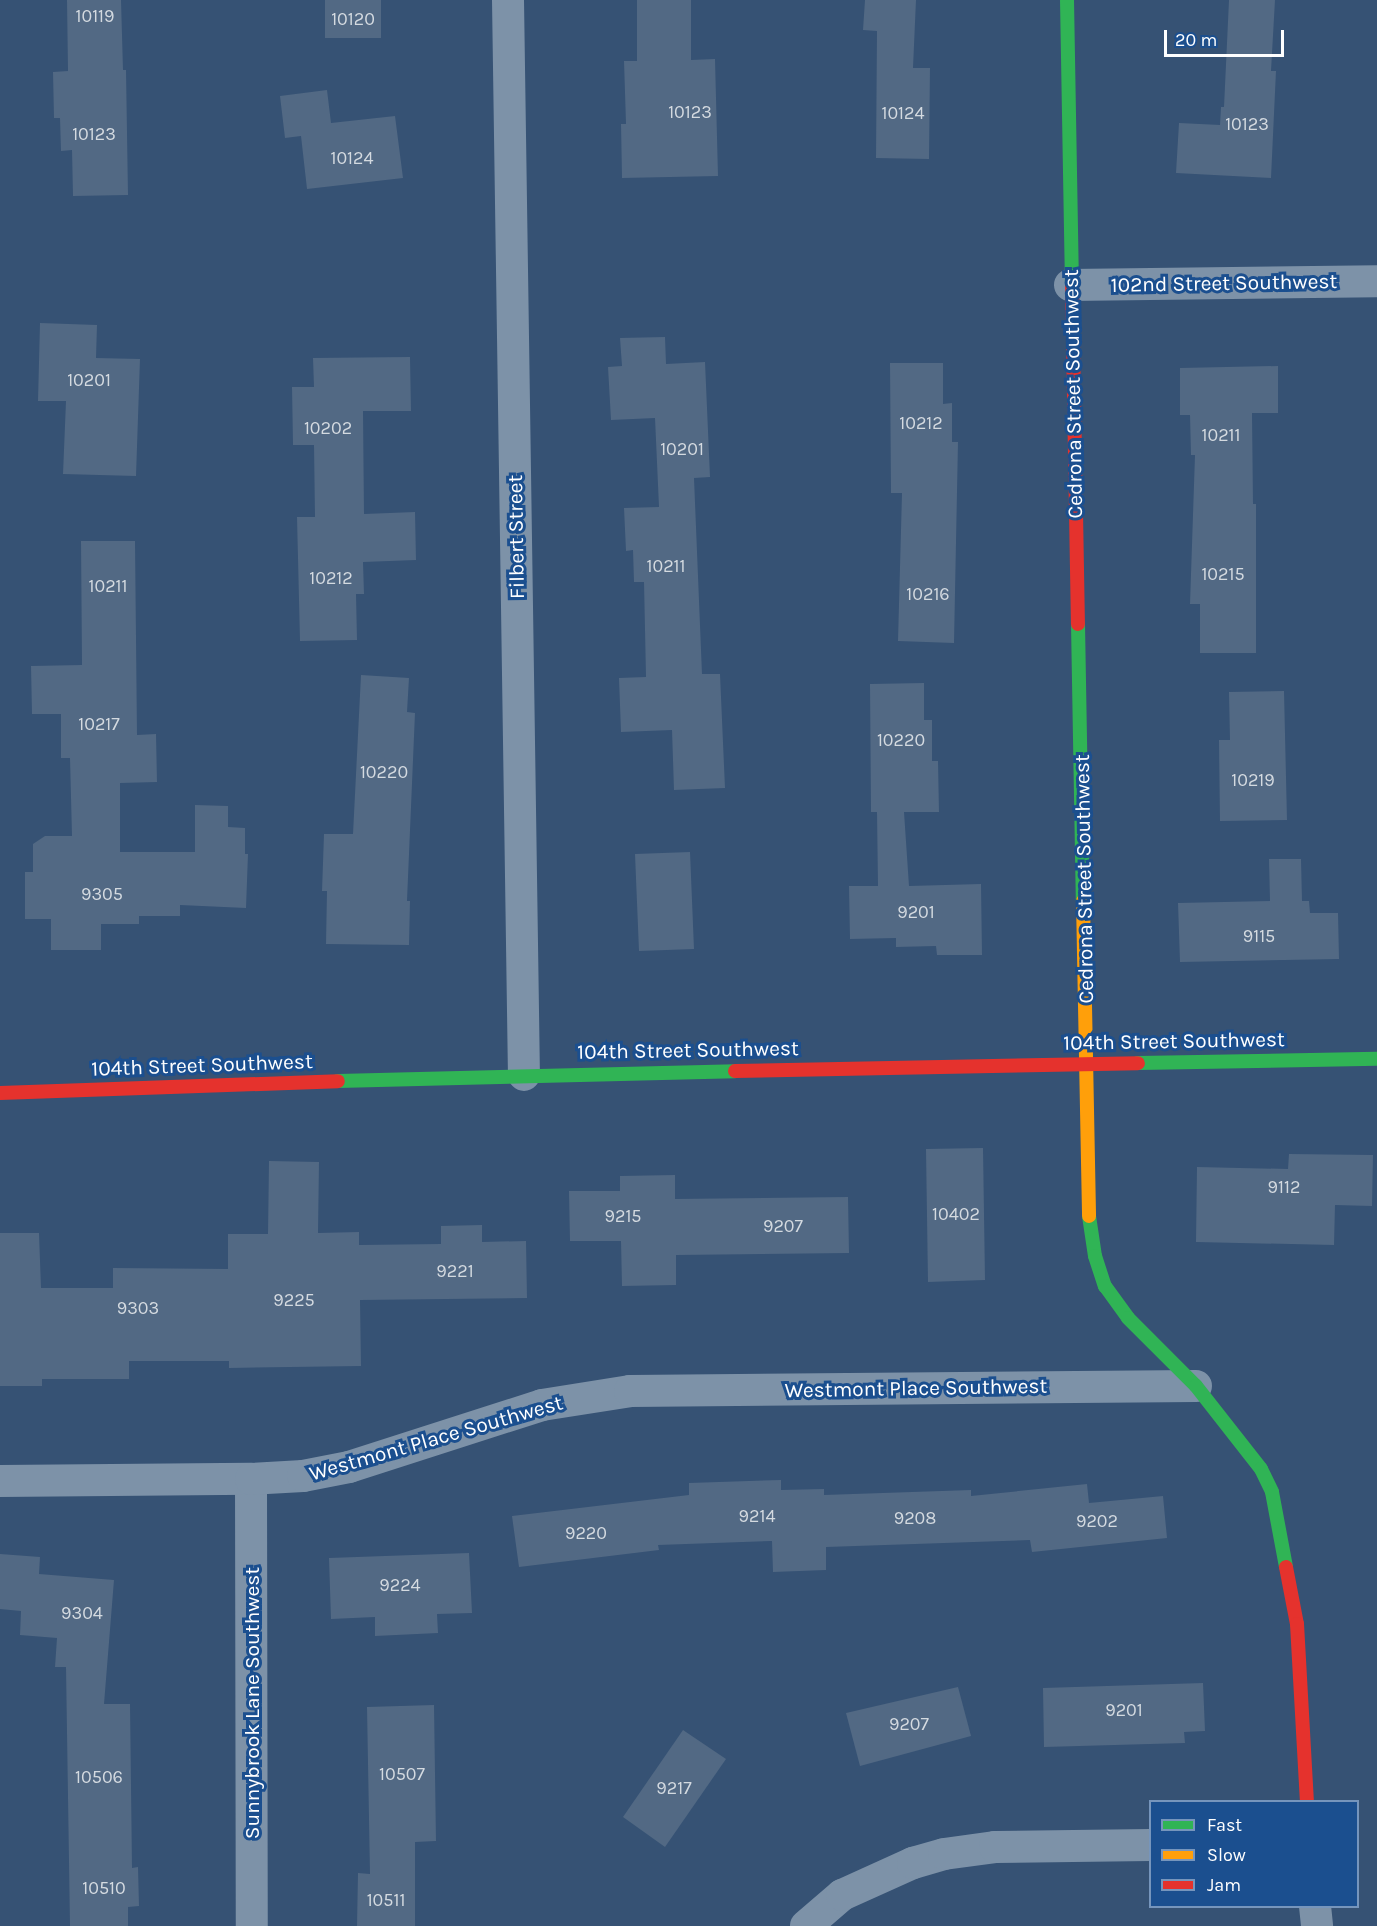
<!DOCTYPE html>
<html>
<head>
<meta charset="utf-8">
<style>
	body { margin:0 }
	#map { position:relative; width:1377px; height:1926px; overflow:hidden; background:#365274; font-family:Karla,sans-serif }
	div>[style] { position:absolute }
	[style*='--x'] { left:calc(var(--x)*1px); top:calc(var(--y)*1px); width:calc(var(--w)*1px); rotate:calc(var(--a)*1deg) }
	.building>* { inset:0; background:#526984 }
	.street>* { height:32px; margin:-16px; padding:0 16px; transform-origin:16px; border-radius:16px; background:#7d92a8 }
	.fast>* { height:14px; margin:-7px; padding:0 7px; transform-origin:7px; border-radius:7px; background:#30b455 }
	.slow>* { height:14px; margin:-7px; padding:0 7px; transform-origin:7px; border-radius:7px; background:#ff9f0a }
	.jam>* { height:14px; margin:-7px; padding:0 7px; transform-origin:7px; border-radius:7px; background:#e5322d }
	span { translate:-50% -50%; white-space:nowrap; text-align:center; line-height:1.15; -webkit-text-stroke:6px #1b4f8f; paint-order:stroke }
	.number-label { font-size:18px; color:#d4dae0 }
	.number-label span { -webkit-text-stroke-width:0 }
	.street-label { font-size:21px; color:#fff }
	.legend { position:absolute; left:1149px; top:1800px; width:210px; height:108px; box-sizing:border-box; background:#1b4f8f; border:2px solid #7695bc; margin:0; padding:8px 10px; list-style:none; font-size:18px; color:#fff }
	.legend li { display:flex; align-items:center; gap:12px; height:30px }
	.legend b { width:30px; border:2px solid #7695bc }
	.scale { position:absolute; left:1164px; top:30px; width:120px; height:27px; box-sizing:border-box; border:3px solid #fff; border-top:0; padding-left:8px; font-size:18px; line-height:21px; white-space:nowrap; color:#fff; -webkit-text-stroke:4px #1b4f8f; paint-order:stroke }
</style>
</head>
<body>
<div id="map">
	<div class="building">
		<div style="clip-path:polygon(67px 0,121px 0,123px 70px,126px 70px,128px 195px,73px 196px,72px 150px,61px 151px,60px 118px,54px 118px,53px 72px,68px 71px)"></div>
		<div style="clip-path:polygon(325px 0,381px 0,381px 38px,325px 38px)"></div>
		<div style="clip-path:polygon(637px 0,691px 0,691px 60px,715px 59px,718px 176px,622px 178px,621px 124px,626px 124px,624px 61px,637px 61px)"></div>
		<div style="clip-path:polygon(865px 0,916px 0,913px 68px,930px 68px,929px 159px,876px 158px,877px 31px,863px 30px)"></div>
		<div style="clip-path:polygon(1229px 0,1275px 0,1271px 71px,1276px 71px,1271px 178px,1176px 173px,1179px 123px,1220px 125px,1221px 107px,1224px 107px)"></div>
		<div style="clip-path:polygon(327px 90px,331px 123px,395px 116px,403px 178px,307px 189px,301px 136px,285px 138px,280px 96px)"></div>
		<div style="clip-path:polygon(40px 323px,97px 325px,96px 358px,140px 359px,136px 476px,63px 474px,66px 401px,38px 401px)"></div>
		<div style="clip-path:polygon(665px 337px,666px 364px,705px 362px,710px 477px,694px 478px,702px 674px,720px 674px,725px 788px,674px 790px,672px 730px,621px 732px,619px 678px,646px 677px,644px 582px,634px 582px,633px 550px,626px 551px,624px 508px,659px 507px,655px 418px,611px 420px,608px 367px,622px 366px,620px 338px)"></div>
		<div style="clip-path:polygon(410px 357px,411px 411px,363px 411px,364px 514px,415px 512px,416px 560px,363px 562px,364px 594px,356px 594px,357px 640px,300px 641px,297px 517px,315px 517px,314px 445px,293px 445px,292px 387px,314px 387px,313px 358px)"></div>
		<div style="clip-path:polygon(890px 363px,943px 363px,943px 404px,952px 403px,952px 442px,958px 442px,954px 643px,898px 641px,902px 493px,891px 493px)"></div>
		<div style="clip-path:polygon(1278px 366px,1278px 413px,1252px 413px,1253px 504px,1256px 504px,1256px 653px,1200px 653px,1200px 604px,1190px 604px,1195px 455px,1191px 455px,1190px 415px,1180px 415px,1180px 368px)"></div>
		<div style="clip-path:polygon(81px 541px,135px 541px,137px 735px,156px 734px,157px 782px,120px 783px,120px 852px,195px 852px,195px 805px,228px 806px,228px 827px,245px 828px,245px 854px,248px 854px,246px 908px,180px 905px,180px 916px,139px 916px,139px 924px,101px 924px,101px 950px,51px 950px,51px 919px,25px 919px,25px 872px,33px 872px,33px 844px,45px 836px,72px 836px,70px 758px,61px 758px,61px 714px,32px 714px,31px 666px,82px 665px)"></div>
		<div style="clip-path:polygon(361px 675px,409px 678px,407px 712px,415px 713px,407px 901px,410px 901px,409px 945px,326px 944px,327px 891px,322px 891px,324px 834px,353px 834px)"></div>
		<div style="clip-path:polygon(924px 683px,924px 720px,932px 720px,932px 761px,938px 761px,939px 812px,904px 812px,909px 886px,981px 884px,982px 955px,937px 955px,936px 946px,896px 947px,896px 938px,850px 939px,849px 886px,878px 886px,877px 812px,871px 812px,870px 684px)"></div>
		<div style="clip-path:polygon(1284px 691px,1287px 820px,1220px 821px,1219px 740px,1230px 740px,1229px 692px)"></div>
		<div style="clip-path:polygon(690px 852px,694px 949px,639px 951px,635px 854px)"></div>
		<div style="clip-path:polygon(1269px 859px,1301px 859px,1302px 901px,1309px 901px,1310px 913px,1338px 913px,1339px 959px,1180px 962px,1178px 903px,1270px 901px)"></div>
		<div style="clip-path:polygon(983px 1148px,985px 1280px,928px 1282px,926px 1149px)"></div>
		<div style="clip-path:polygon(1289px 1154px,1373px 1155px,1372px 1206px,1335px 1205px,1334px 1245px,1196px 1242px,1197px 1167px,1288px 1169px)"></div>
		<div style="clip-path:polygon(269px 1161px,319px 1162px,318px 1233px,359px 1232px,359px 1245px,441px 1244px,441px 1226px,482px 1225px,482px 1242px,526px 1241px,527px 1298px,360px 1300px,361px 1366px,229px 1368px,229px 1361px,129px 1361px,129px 1379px,42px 1379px,42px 1386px,0 1386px,0 1233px,39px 1233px,41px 1288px,113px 1288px,113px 1268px,228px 1269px,228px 1234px,268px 1234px)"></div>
		<div style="clip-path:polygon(675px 1175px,675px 1199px,848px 1197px,849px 1253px,676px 1255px,676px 1285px,622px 1286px,621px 1241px,570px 1241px,569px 1191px,620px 1191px,620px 1176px)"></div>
		<div style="clip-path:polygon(781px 1480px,781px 1490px,824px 1489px,824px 1495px,971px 1490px,971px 1496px,1087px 1484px,1089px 1503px,1163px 1496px,1167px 1538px,1032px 1552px,1030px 1540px,826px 1547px,826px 1570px,773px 1572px,772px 1541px,658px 1545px,659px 1550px,519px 1567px,512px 1516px,689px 1495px,689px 1483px)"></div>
		<div style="clip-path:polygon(469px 1553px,472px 1613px,437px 1614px,438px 1633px,375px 1636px,375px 1617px,331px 1619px,329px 1558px)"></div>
		<div style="clip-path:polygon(0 1554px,40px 1557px,39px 1574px,114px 1580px,104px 1704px,130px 1704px,132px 1868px,138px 1867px,139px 1906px,128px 1907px,128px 1926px,70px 1926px,66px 1667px,55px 1667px,57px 1638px,20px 1635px,21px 1611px,0 1609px)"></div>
		<div style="clip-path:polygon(1203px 1683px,1205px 1731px,1184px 1732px,1185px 1743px,1044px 1747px,1043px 1688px)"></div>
		<div style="clip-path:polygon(958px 1687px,971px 1736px,860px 1766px,846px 1713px)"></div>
		<div style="clip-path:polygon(434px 1705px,436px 1841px,415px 1842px,415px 1926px,357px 1926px,358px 1873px,370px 1874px,367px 1707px)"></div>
		<div style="clip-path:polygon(683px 1730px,726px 1759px,665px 1847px,623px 1817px)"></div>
	</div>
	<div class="street">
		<div style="--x:508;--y:0;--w:1075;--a:89.15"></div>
		<div style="--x:1070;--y:285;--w:307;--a:-0.7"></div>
		<div style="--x:251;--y:1479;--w:447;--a:89.9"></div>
		<div style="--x:0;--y:1481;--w:251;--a:-0.5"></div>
		<div style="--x:251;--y:1479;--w:52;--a:-3.3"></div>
		<div style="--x:303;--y:1476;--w:47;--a:-11.1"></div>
		<div style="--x:349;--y:1467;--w:203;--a:-17.8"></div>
		<div style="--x:542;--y:1405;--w:89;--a:-9"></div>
		<div style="--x:630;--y:1391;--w:566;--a:-0.51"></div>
		<div style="--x:1315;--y:1906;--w:20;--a:84"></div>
		<div style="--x:806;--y:1926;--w:48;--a:-40.7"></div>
		<div style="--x:842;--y:1895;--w:78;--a:-24.3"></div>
		<div style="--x:913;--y:1863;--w:32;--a:-16"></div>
		<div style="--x:944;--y:1854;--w:51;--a:-7.8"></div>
		<div style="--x:995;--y:1847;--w:155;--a:-0.7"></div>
	</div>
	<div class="fast">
		<div style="--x:1067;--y:0;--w:283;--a:89"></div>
		<div style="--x:1078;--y:624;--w:277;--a:89"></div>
		<div style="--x:1138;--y:1063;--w:239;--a:-1"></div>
		<div style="--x:338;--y:1081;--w:397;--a:-1.4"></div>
		<div style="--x:1089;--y:1216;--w:40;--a:81.5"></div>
		<div style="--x:1095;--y:1256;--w:32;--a:72"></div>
		<div style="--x:1105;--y:1286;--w:39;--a:54"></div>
		<div style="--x:1128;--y:1318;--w:96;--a:45"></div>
		<div style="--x:1196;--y:1386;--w:105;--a:51.9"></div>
		<div style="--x:1261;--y:1469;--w:25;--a:64"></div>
		<div style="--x:1272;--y:1492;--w:76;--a:79.4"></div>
	</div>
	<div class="slow">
		<div style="--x:1083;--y:901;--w:315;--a:88.9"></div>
	</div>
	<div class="jam">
		<div style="--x:1072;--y:283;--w:341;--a:89"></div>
		<div style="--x:735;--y:1071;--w:403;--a:-1.1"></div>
		<div style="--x:0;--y:1093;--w:338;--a:-2"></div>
		<div style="--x:1286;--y:1567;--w:58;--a:79.1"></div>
		<div style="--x:1297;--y:1624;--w:178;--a:86.8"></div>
	</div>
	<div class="number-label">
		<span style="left:95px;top:16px">10119</span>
		<span style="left:353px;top:19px">10120</span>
		<span style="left:690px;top:112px">10123</span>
		<span style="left:903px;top:113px">10124</span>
		<span style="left:1247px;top:124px">10123</span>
		<span style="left:94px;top:134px">10123</span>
		<span style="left:352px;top:158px">10124</span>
		<span style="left:89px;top:380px">10201</span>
		<span style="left:921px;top:423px">10212</span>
		<span style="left:328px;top:428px">10202</span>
		<span style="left:1221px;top:435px">10211</span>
		<span style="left:682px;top:449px">10201</span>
		<span style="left:666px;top:566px">10211</span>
		<span style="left:1223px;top:574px">10215</span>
		<span style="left:331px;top:578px">10212</span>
		<span style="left:108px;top:586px">10211</span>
		<span style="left:928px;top:594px">10216</span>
		<span style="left:99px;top:724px">10217</span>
		<span style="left:901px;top:740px">10220</span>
		<span style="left:384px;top:772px">10220</span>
		<span style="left:1253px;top:780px">10219</span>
		<span style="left:102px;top:894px">9305</span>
		<span style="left:916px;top:912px">9201</span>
		<span style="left:1259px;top:936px">9115</span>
		<span style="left:1284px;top:1187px">9112</span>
		<span style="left:956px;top:1214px">10402</span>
		<span style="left:623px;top:1216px">9215</span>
		<span style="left:783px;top:1226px">9207</span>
		<span style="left:455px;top:1271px">9221</span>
		<span style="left:294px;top:1300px">9225</span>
		<span style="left:138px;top:1308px">9303</span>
		<span style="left:757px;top:1516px">9214</span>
		<span style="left:915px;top:1518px">9208</span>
		<span style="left:1097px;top:1521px">9202</span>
		<span style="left:586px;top:1533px">9220</span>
		<span style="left:400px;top:1585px">9224</span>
		<span style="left:82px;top:1613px">9304</span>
		<span style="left:1124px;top:1710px">9201</span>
		<span style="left:909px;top:1724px">9207</span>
		<span style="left:402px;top:1774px">10507</span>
		<span style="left:99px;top:1777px">10506</span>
		<span style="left:674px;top:1788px">9217</span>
		<span style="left:104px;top:1888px">10510</span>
		<span style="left:386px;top:1900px">10511</span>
	</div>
	<div class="street-label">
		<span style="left:1224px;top:283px;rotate:-1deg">102nd Street Southwest</span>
		<span style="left:1073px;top:394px;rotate:-91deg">Cedrona Street Southwest</span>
		<span style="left:516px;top:537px;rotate:-91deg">Filbert Street</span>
		<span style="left:1084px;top:879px;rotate:-91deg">Cedrona Street Southwest</span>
		<span style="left:1174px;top:1041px;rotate:-1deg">104th Street Southwest</span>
		<span style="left:688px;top:1050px;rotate:-1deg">104th Street Southwest</span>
		<span style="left:202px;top:1065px;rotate:-2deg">104th Street Southwest</span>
		<span style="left:916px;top:1388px;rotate:-1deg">Westmont Place Southwest</span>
		<span style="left:436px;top:1438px;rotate:-16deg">Westmont Place Southwest</span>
		<span style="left:252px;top:1703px;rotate:-90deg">Sunnybrook Lane Southwest</span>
	</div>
	<ul class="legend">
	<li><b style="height:8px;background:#30b455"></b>Fast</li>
	<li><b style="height:8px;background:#ff9f0a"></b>Slow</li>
	<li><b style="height:8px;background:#e5322d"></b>Jam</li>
	</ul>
	<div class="scale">20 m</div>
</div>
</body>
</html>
